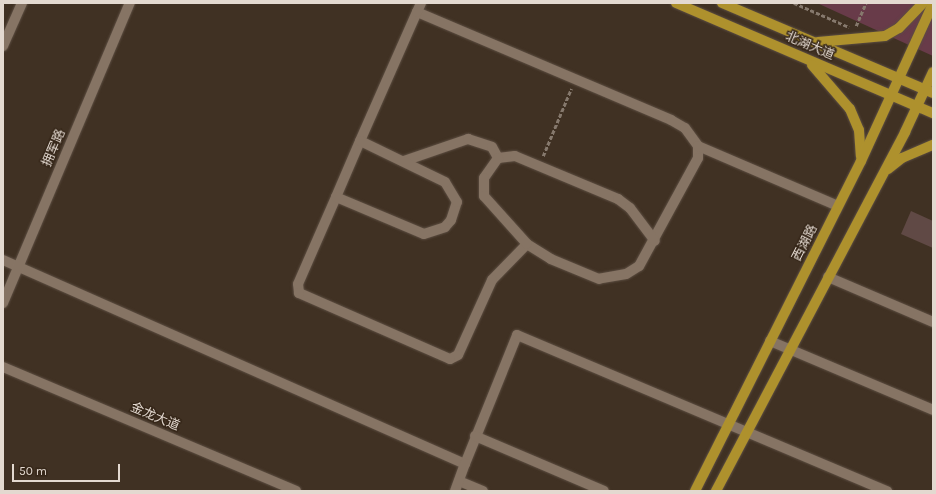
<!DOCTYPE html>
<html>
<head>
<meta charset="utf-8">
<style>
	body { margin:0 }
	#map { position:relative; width:936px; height:494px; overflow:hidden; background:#403123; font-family:Karla,"Noto Sans SC",sans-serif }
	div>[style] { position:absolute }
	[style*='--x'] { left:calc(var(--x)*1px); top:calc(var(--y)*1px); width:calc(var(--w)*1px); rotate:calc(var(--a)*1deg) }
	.green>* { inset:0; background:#683b49 }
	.building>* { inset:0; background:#604945 }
	.path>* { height:2.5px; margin-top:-1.25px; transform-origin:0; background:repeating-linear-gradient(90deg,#86796d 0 4px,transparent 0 6px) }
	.roads { filter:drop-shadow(0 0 1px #5c4e42) drop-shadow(0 0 1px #5c4e42) }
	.minor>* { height:10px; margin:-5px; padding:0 5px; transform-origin:5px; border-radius:5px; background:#867464 }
	.major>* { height:10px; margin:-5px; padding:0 5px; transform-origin:5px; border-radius:5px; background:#ae912d }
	span { translate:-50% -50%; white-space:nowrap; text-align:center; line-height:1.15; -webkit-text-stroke:3px #362719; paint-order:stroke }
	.street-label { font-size:13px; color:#e3d9d0 }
	.frame { position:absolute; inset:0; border:4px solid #e3d9d0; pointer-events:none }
	.scale { position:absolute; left:12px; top:464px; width:108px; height:18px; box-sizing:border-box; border:2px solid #e3d9d0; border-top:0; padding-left:5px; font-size:12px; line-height:14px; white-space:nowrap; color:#e3d9d0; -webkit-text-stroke:3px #362719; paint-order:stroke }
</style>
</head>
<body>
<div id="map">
	<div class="green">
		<div style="clip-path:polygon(817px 3px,933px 3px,933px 56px)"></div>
	</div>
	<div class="building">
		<div style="clip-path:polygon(911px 211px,933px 221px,933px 248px,901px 234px)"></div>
	</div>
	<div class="path">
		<div style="--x:794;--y:3;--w:60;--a:23.6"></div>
		<div style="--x:856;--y:26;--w:25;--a:-67"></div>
		<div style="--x:543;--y:156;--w:73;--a:-67.3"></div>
	</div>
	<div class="roads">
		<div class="minor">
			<div style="--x:417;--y:12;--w:276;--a:23"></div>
			<div style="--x:671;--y:120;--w:16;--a:30"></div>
			<div style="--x:685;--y:128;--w:22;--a:54"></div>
			<div style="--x:698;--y:146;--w:12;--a:90"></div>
			<div style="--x:698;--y:158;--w:123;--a:118.6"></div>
			<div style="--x:639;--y:266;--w:15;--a:148"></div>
			<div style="--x:626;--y:274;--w:27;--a:170"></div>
			<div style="--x:599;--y:279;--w:52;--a:-157.4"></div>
			<div style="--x:551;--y:259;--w:28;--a:-148"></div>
			<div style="--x:527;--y:244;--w:50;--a:134.2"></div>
			<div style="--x:492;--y:280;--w:82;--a:114.4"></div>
			<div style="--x:458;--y:355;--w:9;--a:153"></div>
			<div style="--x:450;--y:359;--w:165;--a:-156.4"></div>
			<div style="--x:299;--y:293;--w:9;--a:-96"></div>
			<div style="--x:298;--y:284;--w:95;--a:-66.4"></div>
			<div style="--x:336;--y:197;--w:61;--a:-66.8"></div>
			<div style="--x:360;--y:141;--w:141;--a:-66.2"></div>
			<div style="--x:417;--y:12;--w:10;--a:-66"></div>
			<div style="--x:3;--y:46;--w:47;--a:-66.2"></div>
			<div style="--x:698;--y:146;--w:152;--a:23.2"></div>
			<div style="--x:498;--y:158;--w:17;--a:-7"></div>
			<div style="--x:515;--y:156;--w:112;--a:22.7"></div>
			<div style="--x:618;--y:199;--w:15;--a:37"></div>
			<div style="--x:630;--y:208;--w:41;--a:52.9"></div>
			<div style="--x:404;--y:161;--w:68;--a:-19"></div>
			<div style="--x:468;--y:139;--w:25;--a:18"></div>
			<div style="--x:492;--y:147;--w:13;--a:61"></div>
			<div style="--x:498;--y:158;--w:24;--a:125"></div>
			<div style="--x:484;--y:178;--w:18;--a:90"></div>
			<div style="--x:484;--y:196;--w:64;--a:48.1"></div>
			<div style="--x:336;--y:197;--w:95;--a:22.8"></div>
			<div style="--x:424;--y:234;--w:22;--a:-18"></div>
			<div style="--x:445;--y:227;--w:9;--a:-49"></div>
			<div style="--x:451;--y:220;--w:19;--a:-72"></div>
			<div style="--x:457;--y:202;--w:23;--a:-121"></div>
			<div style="--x:445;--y:182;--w:94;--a:-154.2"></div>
			<div style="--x:3;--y:260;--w:505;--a:23.82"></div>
			<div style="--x:465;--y:464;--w:139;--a:-68"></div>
			<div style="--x:517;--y:335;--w:402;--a:22.9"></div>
			<div style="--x:828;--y:277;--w:114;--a:23.2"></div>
			<div style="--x:3;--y:303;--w:326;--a:-67.1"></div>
			<div style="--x:770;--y:341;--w:177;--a:22.9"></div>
			<div style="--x:3;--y:367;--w:318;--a:22.9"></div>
			<div style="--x:475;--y:436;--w:140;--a:23.1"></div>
			<div style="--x:459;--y:481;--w:26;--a:23"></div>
			<div style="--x:455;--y:491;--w:29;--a:-70"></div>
		</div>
		<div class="major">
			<div style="--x:676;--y:3;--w:280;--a:23.2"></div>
			<div style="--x:722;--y:3;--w:229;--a:23.1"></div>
			<div style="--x:818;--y:42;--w:67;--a:-5.1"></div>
			<div style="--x:885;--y:36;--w:16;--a:-30"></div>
			<div style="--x:899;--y:28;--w:35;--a:-46"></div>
			<div style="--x:812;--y:65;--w:58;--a:49.2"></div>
			<div style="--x:850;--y:109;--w:23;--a:67"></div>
			<div style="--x:859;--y:130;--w:26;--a:86"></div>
			<div style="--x:888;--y:169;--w:18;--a:-38"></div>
			<div style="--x:902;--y:158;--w:34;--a:-23"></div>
			<div style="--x:695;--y:491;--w:369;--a:-63.3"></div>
			<div style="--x:861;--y:161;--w:173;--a:-65.4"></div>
			<div style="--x:716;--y:491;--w:406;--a:-62.2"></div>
			<div style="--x:905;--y:132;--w:66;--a:-65"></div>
		</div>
	</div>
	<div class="street-label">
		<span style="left:810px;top:46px;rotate:23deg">北湖大道</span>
		<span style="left:54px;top:148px;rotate:-67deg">拥军路</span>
		<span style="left:805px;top:243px;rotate:-63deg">西湖路</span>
		<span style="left:155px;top:417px;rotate:23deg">金龙大道</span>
	</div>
	<div class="frame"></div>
	<div class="scale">50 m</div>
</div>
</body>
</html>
